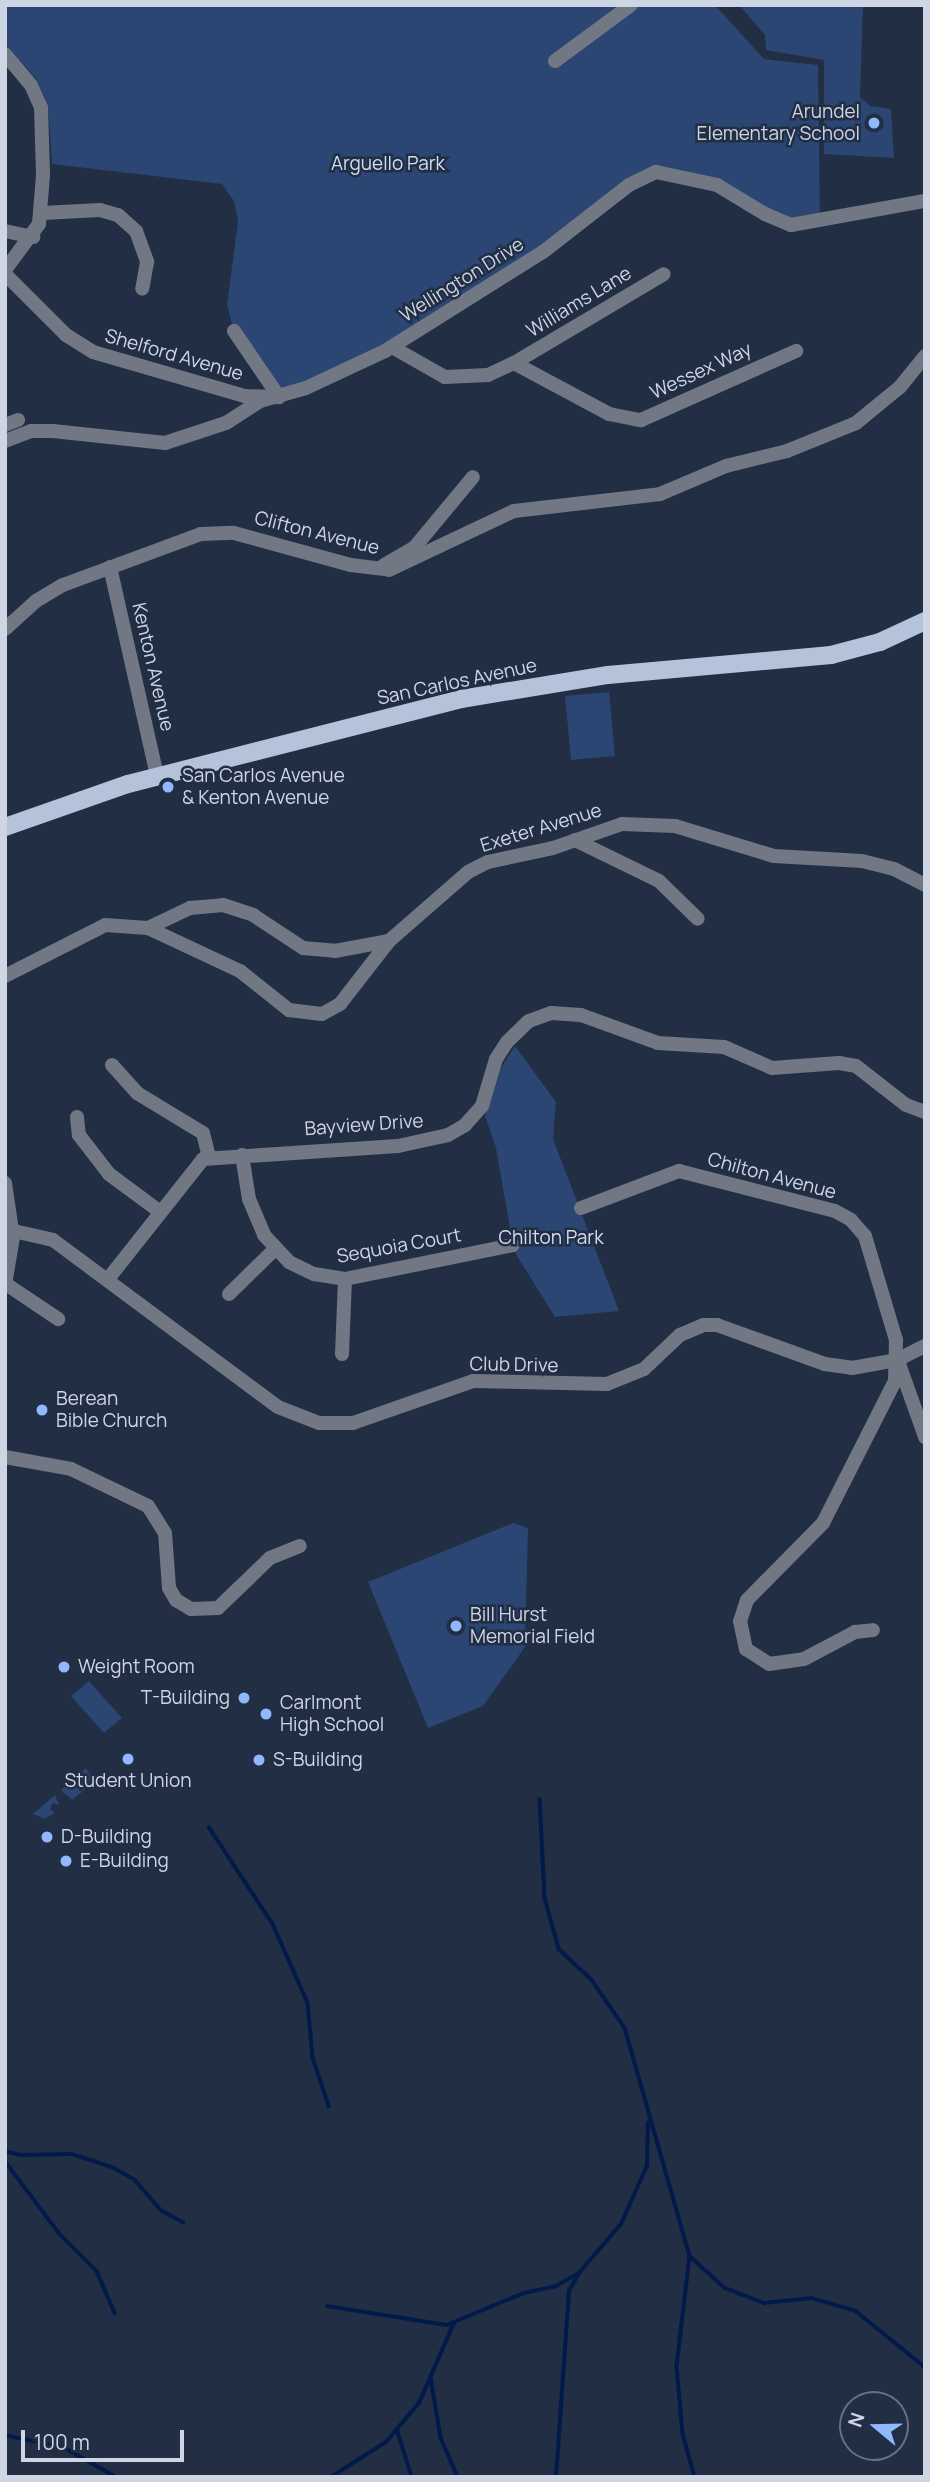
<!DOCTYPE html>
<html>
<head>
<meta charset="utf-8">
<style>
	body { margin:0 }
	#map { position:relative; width:930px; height:2482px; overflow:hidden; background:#212e44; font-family:Manrope,sans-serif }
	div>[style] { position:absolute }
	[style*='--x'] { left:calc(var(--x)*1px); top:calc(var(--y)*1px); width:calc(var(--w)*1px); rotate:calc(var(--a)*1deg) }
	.green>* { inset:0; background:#2b4673 }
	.stream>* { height:3.5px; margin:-1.75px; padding:0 1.75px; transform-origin:1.75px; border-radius:1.75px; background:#011a49 }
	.minor>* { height:14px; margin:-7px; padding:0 7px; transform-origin:7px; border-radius:7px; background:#717884 }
	.major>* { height:18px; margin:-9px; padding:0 9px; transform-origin:9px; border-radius:9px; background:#b5c3da }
	.dots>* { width:19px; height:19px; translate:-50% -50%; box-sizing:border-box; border:4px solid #212e44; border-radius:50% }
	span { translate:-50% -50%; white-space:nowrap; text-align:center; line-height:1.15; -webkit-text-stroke:5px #212e44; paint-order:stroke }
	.poi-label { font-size:19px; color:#ced6e4 }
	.right { translate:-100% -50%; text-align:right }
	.left { translate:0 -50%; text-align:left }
	.park-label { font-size:19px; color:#d2ddf1 }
	.street-label { font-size:19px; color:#ced6e4 }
	.frame { position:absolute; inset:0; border:7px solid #ced6e4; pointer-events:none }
	.north { position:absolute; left:839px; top:2391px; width:70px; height:70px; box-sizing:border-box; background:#212e44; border:2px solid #667184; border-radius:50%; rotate:289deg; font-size:19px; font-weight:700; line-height:28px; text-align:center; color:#ced6e4 }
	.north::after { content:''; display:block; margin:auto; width:24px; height:32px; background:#8fb8fd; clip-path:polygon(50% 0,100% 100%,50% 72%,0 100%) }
	.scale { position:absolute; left:21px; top:2430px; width:163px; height:32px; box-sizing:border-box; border:4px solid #ced6e4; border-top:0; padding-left:9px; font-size:21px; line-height:24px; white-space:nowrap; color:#ced6e4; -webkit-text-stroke:5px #212e44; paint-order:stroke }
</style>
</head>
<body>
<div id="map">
	<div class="green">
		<div style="clip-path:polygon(5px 5px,715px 5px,764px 59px,818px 65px,820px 223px,791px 225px,682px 174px,644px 176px,392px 347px,279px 397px,234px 331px,227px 305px,238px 221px,234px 201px,222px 184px,52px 164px,48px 105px,37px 80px,5px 43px)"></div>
		<div style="clip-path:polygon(739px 5px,863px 5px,860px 97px,870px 106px,891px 109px,894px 158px,824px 154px,824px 60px,766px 50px,765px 35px)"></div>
		<div style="clip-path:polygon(609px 692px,615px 756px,571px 760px,565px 696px)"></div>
		<div style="clip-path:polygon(515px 1046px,556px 1102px,553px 1139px,619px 1311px,555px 1317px,514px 1251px,496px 1148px,485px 1116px,501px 1068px)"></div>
		<div style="clip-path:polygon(513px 1523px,528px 1528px,525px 1647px,483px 1706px,428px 1728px,368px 1582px)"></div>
		<div style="clip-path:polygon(89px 1681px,122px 1718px,104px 1733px,71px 1696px)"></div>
		<div style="clip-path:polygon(86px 1768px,95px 1780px,90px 1784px,81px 1777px,90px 1785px,83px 1791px,73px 1783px,82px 1792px,72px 1800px,61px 1790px)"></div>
		<div style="clip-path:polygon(55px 1795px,59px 1805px,53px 1803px,50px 1809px,55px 1813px,45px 1819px,33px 1814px)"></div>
	</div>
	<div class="stream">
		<div style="--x:540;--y:1799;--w:99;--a:87.1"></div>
		<div style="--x:545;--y:1898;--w:53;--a:74.6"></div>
		<div style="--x:559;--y:1949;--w:45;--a:43.2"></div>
		<div style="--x:592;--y:1980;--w:58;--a:55.5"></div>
		<div style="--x:625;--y:2028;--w:237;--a:74.1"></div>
		<div style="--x:690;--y:2256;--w:47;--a:42.4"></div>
		<div style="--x:725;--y:2288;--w:42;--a:21"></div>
		<div style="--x:764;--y:2303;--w:48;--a:-5.9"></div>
		<div style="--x:812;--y:2298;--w:46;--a:16.5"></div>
		<div style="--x:856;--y:2311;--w:89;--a:39.1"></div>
		<div style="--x:209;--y:1827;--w:116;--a:56.6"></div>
		<div style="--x:273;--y:1924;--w:86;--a:66.1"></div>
		<div style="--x:308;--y:2003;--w:55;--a:84.8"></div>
		<div style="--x:313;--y:2058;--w:51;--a:71.6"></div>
		<div style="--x:5;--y:2151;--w:16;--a:14"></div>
		<div style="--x:21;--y:2155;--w:51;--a:-1.1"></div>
		<div style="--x:72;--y:2154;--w:42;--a:18"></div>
		<div style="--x:112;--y:2167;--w:26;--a:29"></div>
		<div style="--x:135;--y:2180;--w:40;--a:49"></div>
		<div style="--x:161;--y:2210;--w:26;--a:29"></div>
		<div style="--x:5;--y:2161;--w:90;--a:53.1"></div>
		<div style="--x:59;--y:2233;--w:54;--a:45"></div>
		<div style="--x:97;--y:2271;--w:46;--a:66.8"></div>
		<div style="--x:690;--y:2256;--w:112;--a:96.7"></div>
		<div style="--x:677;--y:2367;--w:67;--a:84.9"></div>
		<div style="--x:683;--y:2434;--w:45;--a:74.4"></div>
		<div style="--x:327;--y:2306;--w:121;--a:9"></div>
		<div style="--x:447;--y:2325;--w:83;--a:-22.6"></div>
		<div style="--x:524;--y:2293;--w:33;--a:-12"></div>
		<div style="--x:556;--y:2286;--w:26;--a:-29"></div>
		<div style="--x:579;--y:2273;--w:65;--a:-49.4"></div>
		<div style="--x:621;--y:2224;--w:64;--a:-65.9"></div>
		<div style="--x:647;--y:2166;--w:43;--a:-88.7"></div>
		<div style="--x:431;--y:2378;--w:61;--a:80.5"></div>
		<div style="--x:441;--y:2438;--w:43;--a:66.4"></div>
		<div style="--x:397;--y:2429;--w:50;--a:72.6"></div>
		<div style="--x:5;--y:2435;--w:61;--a:12.2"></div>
		<div style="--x:65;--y:2448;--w:59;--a:29.6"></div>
		<div style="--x:331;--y:2477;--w:65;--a:-32.5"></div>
		<div style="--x:386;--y:2442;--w:51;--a:-49.8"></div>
		<div style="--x:419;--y:2403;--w:87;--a:-66.4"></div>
		<div style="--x:556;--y:2477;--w:186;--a:-86"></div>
		<div style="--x:569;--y:2291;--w:18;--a:-61"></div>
	</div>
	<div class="minor">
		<div style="--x:5;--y:54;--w:40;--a:50"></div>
		<div style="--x:31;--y:85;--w:24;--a:66"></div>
		<div style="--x:41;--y:107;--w:68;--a:88.3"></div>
		<div style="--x:43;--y:175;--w:49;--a:94.7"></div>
		<div style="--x:39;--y:224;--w:57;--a:126.5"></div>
		<div style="--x:555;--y:61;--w:94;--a:-36.4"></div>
		<div style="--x:42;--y:213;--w:58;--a:-3"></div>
		<div style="--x:100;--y:210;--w:19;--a:16"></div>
		<div style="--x:118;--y:215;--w:24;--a:42"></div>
		<div style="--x:136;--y:231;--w:33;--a:70"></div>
		<div style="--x:147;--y:262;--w:27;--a:100"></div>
		<div style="--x:5;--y:231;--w:29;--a:12"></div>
		<div style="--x:5;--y:274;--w:86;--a:45"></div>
		<div style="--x:66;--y:335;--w:32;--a:32"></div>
		<div style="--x:93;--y:352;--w:157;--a:16.2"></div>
		<div style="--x:244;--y:396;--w:35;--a:2"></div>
		<div style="--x:279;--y:397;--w:80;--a:-124.3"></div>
		<div style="--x:392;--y:347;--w:61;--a:29.5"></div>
		<div style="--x:445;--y:377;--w:43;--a:-2.7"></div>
		<div style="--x:488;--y:375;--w:29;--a:-25"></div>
		<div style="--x:514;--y:363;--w:108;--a:28.2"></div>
		<div style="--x:609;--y:414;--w:33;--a:11"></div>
		<div style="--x:641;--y:420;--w:170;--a:-24"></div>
		<div style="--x:514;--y:363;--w:174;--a:-30.7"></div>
		<div style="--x:5;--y:425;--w:14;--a:-21"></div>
		<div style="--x:5;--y:441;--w:28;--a:-21"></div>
		<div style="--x:31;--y:431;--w:22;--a:0"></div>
		<div style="--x:53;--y:431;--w:113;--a:6.1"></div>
		<div style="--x:165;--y:443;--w:64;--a:-18.2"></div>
		<div style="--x:226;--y:423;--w:40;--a:-32.9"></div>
		<div style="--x:260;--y:401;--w:48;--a:-15.8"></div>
		<div style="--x:306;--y:388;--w:87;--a:-25.1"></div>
		<div style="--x:385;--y:351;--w:186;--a:-32.1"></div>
		<div style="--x:543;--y:252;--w:109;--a:-37.9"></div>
		<div style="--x:629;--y:185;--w:30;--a:-26"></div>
		<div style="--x:656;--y:172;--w:62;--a:12"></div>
		<div style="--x:717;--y:185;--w:56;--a:31.1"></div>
		<div style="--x:765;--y:214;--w:28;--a:23"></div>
		<div style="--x:791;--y:225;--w:136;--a:-10.2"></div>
		<div style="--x:384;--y:565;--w:34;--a:-30"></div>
		<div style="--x:414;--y:548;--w:92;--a:-50.3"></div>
		<div style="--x:110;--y:567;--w:214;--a:77.3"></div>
		<div style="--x:5;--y:629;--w:42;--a:-42.1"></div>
		<div style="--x:36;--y:601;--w:31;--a:-31"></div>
		<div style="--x:63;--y:585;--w:147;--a:-20.3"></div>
		<div style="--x:201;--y:534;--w:33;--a:-2"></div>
		<div style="--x:234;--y:533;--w:121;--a:15.3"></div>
		<div style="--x:351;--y:565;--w:38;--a:7"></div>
		<div style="--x:389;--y:570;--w:138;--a:-25.3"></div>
		<div style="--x:514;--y:511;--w:147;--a:-6.6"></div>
		<div style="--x:660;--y:494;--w:72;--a:-23"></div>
		<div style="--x:726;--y:466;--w:63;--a:-13.8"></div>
		<div style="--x:787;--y:451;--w:74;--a:-22.1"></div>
		<div style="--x:856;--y:423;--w:57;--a:-39.3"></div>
		<div style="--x:900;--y:387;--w:40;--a:-51"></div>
		<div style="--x:575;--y:840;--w:93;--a:26"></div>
		<div style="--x:659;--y:881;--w:54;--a:44.3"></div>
		<div style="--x:148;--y:928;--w:47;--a:-25.5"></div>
		<div style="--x:190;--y:908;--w:33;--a:-5"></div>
		<div style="--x:223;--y:905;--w:32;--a:18"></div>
		<div style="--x:253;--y:915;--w:60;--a:33.4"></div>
		<div style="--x:303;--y:948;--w:32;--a:5"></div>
		<div style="--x:335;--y:951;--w:55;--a:-10.5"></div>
		<div style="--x:5;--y:976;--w:112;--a:-27"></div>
		<div style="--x:105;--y:925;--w:43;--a:4"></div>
		<div style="--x:148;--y:928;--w:102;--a:25.1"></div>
		<div style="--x:240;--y:971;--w:63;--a:38.5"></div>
		<div style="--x:289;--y:1010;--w:33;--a:7"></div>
		<div style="--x:322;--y:1014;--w:21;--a:-29"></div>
		<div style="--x:340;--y:1004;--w:80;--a:-52.1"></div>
		<div style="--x:389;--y:941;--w:105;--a:-41.1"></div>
		<div style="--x:468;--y:872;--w:22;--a:-27"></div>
		<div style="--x:488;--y:862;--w:66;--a:-12.2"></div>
		<div style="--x:553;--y:848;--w:73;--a:-19.2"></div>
		<div style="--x:622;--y:824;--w:53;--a:2.2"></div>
		<div style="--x:675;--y:826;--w:103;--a:16.9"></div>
		<div style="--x:774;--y:856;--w:88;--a:3.3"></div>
		<div style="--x:862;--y:861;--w:33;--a:14"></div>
		<div style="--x:894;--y:869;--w:35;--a:27"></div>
		<div style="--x:112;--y:1065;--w:38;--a:48"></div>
		<div style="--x:137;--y:1093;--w:77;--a:31.2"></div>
		<div style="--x:203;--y:1133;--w:25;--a:76"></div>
		<div style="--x:77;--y:1117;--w:18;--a:84"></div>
		<div style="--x:79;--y:1135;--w:49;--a:52.4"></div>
		<div style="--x:109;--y:1174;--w:62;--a:36.5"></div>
		<div style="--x:242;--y:1155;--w:45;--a:81"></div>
		<div style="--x:249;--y:1199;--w:39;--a:67"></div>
		<div style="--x:264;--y:1235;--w:37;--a:47"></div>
		<div style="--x:289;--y:1262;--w:28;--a:26"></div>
		<div style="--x:314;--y:1274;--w:31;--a:9"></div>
		<div style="--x:345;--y:1279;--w:171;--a:-11.4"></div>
		<div style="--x:5;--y:1183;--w:55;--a:81.6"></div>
		<div style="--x:13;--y:1237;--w:49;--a:99.5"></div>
		<div style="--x:581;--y:1208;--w:105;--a:-20.7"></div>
		<div style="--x:679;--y:1171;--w:161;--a:14.4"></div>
		<div style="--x:835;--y:1211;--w:18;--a:29"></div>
		<div style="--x:851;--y:1220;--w:21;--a:49"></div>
		<div style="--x:865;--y:1236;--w:109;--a:73.4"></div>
		<div style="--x:896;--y:1340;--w:41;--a:91.4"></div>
		<div style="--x:895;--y:1381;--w:159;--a:116.9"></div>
		<div style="--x:823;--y:1523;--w:108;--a:134.6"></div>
		<div style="--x:747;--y:1600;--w:22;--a:108"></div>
		<div style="--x:740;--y:1621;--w:29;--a:78"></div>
		<div style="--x:746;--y:1649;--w:27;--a:33"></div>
		<div style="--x:769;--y:1664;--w:35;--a:-8"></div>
		<div style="--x:804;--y:1659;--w:58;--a:-27.9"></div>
		<div style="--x:855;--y:1632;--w:18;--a:-6"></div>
		<div style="--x:5;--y:1229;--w:49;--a:12.9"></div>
		<div style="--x:53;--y:1240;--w:280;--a:36.6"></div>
		<div style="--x:278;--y:1407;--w:44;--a:21.3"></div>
		<div style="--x:319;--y:1423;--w:34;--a:0"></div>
		<div style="--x:353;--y:1423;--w:127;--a:-19.3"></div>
		<div style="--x:473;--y:1381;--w:134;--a:1.3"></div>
		<div style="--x:607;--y:1384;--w:40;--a:-22"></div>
		<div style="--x:644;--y:1369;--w:50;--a:-43.4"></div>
		<div style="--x:680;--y:1335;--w:25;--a:-23"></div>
		<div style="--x:703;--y:1325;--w:14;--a:0"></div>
		<div style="--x:717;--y:1325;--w:115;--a:19.9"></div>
		<div style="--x:825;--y:1364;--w:27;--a:8"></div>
		<div style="--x:852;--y:1368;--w:46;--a:-10.1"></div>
		<div style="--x:897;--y:1360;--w:31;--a:-27"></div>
		<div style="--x:108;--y:1279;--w:153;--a:-51.6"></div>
		<div style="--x:203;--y:1159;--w:195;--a:-3.8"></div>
		<div style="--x:398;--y:1146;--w:51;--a:-12.4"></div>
		<div style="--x:448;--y:1135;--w:20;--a:-30"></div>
		<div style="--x:465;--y:1125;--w:25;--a:-48"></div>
		<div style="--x:482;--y:1106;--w:49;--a:-73.4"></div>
		<div style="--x:496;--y:1059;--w:20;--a:-57"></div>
		<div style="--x:507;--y:1042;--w:30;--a:-44"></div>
		<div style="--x:529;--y:1021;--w:23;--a:-20"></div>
		<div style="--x:551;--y:1013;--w:30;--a:4"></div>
		<div style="--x:581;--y:1015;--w:82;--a:20"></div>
		<div style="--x:658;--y:1043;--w:66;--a:3.5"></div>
		<div style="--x:724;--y:1047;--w:52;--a:23.6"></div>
		<div style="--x:772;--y:1068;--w:67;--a:-4.3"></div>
		<div style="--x:839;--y:1063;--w:17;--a:10"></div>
		<div style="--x:856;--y:1066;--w:63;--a:38"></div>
		<div style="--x:906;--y:1105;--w:20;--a:20"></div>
		<div style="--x:6;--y:1284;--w:63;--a:33.9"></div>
		<div style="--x:229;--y:1294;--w:63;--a:-44.4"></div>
		<div style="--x:342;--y:1354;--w:75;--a:-87.7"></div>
		<div style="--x:898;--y:1361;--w:81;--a:70.4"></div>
		<div style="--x:5;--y:1457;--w:67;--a:10.3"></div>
		<div style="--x:71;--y:1469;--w:85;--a:25.7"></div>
		<div style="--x:148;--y:1506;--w:32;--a:58"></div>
		<div style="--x:165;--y:1533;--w:55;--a:85.8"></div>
		<div style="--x:169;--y:1588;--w:14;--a:60"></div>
		<div style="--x:176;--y:1600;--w:17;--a:31"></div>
		<div style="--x:191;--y:1609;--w:27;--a:-2"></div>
		<div style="--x:218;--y:1608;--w:72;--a:-43.9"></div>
		<div style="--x:270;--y:1558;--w:32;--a:-22"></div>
	</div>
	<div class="major">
		<div style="--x:5;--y:827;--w:130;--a:-19.3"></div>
		<div style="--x:128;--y:784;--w:344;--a:-14.3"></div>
		<div style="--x:461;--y:699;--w:149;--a:-9.3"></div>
		<div style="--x:608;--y:675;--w:224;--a:-5.1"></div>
		<div style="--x:831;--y:655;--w:51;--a:-14.9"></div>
		<div style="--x:880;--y:642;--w:50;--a:-25"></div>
	</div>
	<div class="dots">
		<div style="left:874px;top:123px;background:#8fb8fd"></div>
		<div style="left:168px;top:787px;background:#8fb8fd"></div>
		<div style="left:42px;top:1410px;background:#8fb8fd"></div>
		<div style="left:456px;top:1626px;background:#8fb8fd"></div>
		<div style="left:64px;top:1667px;background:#8fb8fd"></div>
		<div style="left:244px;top:1698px;background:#8fb8fd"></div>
		<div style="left:266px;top:1714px;background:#8fb8fd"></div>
		<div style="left:128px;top:1759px;background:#8fb8fd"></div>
		<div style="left:259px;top:1760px;background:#8fb8fd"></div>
		<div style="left:47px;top:1837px;background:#8fb8fd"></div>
		<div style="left:66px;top:1861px;background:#8fb8fd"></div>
	</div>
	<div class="poi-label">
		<span class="right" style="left:860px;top:123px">Arundel<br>Elementary School</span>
		<span class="left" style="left:182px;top:787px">San Carlos Avenue<br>&amp; Kenton Avenue</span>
		<span class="left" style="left:56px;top:1410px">Berean<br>Bible Church</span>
		<span class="left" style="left:470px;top:1626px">Bill Hurst<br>Memorial Field</span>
		<span class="left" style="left:78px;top:1667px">Weight Room</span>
		<span class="right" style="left:230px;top:1698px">T-Building</span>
		<span class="left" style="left:280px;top:1714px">Carlmont<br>High School</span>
		<span class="left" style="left:273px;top:1760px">S-Building</span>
		<span style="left:128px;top:1781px">Student Union</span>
		<span class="left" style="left:61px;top:1837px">D-Building</span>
		<span class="left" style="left:80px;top:1861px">E-Building</span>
	</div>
	<div class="park-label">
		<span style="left:388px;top:164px">Arguello Park</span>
		<span style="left:551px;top:1238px">Chilton Park</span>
	</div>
	<div class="street-label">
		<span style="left:462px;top:280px;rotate:-32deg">Wellington Drive</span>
		<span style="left:579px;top:302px;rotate:-31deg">Williams Lane</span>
		<span style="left:174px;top:355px;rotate:16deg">Shelford Avenue</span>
		<span style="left:701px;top:371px;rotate:-25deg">Wessex Way</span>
		<span style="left:317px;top:533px;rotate:14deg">Clifton Avenue</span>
		<span style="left:153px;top:667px;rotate:77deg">Kenton Avenue</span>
		<span style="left:457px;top:682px;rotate:-12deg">San Carlos Avenue</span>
		<span style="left:541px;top:828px;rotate:-17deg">Exeter Avenue</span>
		<span style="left:364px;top:1125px;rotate:-4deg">Bayview Drive</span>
		<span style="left:772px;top:1176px;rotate:15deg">Chilton Avenue</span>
		<span style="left:399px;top:1246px;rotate:-10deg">Sequoia Court</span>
		<span style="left:514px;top:1365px;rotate:1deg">Club Drive</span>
	</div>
	<div class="frame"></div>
	<div class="north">N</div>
	<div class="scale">100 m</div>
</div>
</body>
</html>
